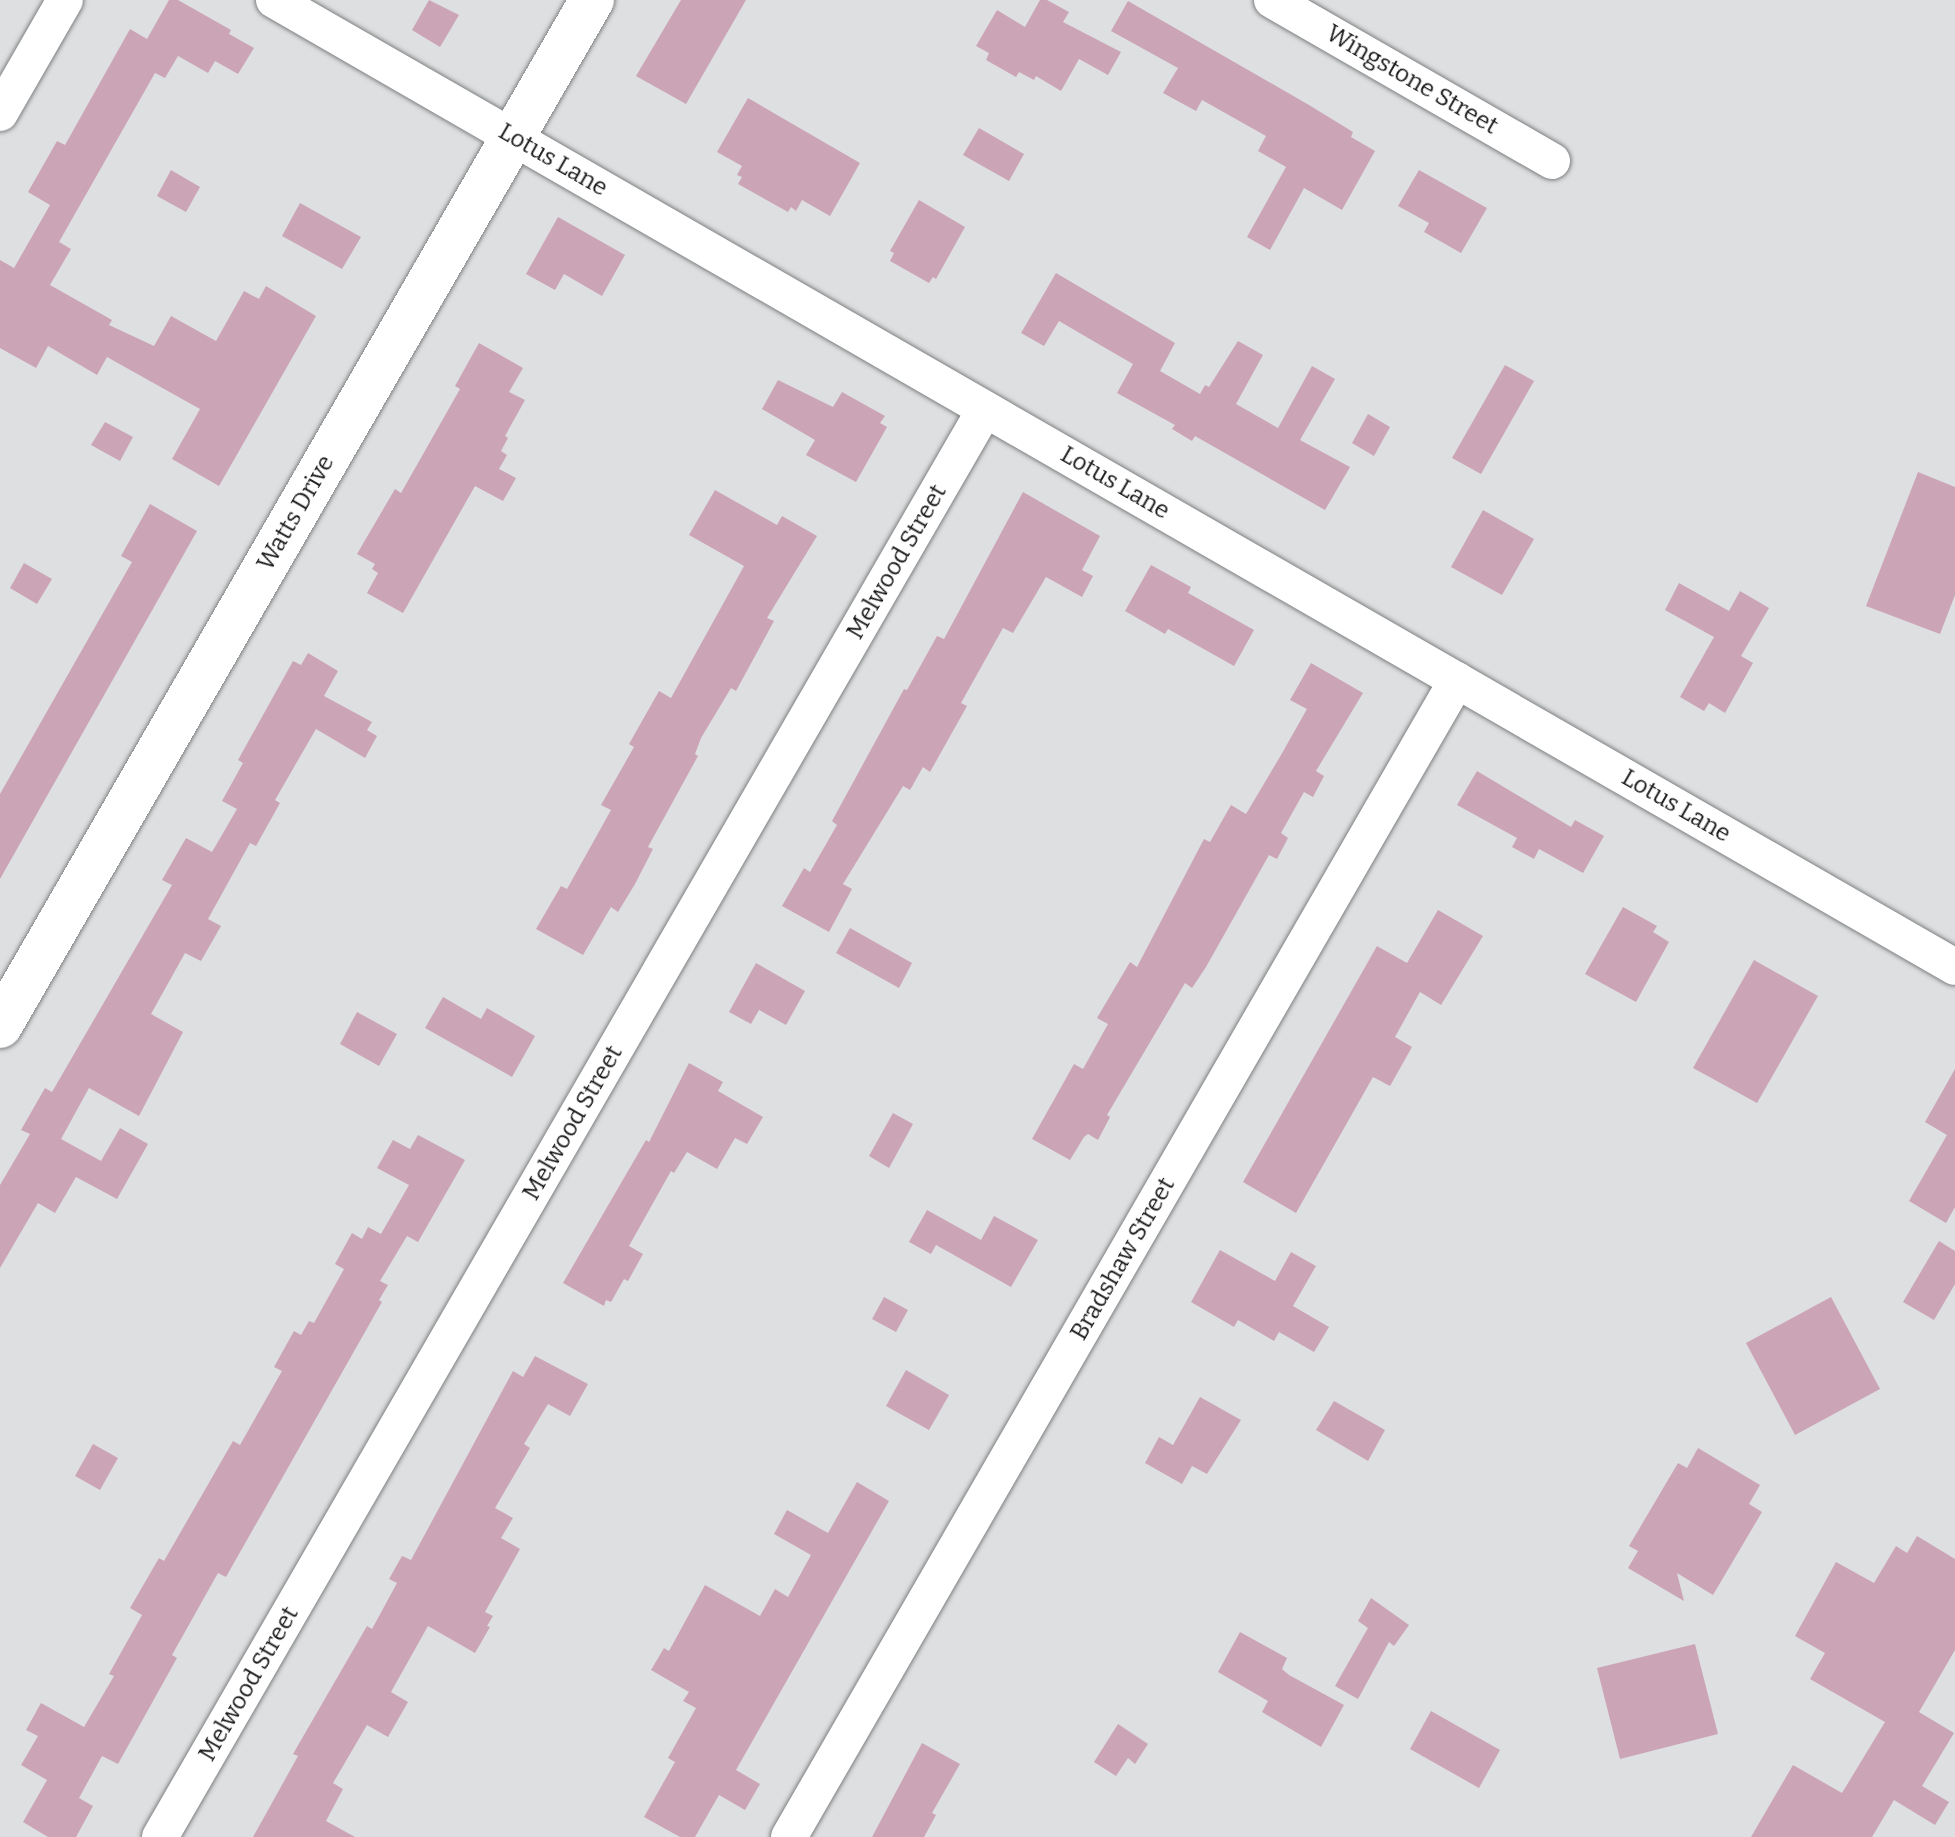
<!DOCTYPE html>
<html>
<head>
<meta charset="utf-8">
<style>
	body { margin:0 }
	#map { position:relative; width:1955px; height:1837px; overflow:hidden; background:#dedfe1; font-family:Bitter,serif }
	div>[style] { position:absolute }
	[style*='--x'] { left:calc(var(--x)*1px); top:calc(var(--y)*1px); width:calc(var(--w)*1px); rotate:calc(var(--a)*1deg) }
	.building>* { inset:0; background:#cba5b5 }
	.roads { filter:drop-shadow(0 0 2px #7e8081) drop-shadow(0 0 2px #7e8081) }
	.street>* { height:36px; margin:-18px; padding:0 18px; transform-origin:18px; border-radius:18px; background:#fff }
	.secondary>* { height:44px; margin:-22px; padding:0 22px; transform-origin:22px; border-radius:22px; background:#fff }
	span { translate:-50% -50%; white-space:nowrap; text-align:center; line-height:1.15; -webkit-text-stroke:7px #fff; paint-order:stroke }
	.street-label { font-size:24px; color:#171718 }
</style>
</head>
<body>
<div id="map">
	<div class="building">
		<div style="clip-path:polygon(169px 0,178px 0,231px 30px,229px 34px,254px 48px,238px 74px,215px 61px,208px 73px,178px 56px,165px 78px,155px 73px,59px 242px,71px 249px,50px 285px,112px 320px,109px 325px,154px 346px,171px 316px,216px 341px,244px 291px,259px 299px,266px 286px,316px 316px,219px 486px,172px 459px,200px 409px,107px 357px,97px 375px,48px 346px,36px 368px,0 348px,0 260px,14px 268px,50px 205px,28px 192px,57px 141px,65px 145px,130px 29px,147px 39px)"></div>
		<div style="clip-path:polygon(429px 0,459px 15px,440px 47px,412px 30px)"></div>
		<div style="clip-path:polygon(681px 0,746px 0,686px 104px,636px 76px)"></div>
		<div style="clip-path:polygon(1040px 0,1047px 0,1069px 12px,1063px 22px,1121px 52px,1108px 75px,1079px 59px,1061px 91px,1036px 76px,1034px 80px,1019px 72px,1016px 77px,986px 60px,989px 53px,976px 46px,997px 10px,1025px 27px)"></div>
		<div style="clip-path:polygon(1128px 1px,1309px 105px,1353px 132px,1351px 137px,1375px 151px,1342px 210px,1304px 188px,1270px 250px,1247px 237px,1286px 167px,1258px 151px,1266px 136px,1202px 100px,1196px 111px,1163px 93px,1178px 68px,1111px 31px)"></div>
		<div style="clip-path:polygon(748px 98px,860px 163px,830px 216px,802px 200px,796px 211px,791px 207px,788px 212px,738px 184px,742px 177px,737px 175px,742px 166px,717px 152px)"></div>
		<div style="clip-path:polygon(979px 128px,1024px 154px,1009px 181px,963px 155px)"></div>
		<div style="clip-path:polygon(171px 170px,200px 187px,186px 212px,157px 196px)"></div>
		<div style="clip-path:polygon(1419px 170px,1487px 208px,1461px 253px,1424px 232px,1429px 223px,1398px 206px)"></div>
		<div style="clip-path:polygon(919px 200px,965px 227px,936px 279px,933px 277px,929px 283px,890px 261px,894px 253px,890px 251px)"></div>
		<div style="clip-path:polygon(300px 203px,361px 237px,342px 269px,282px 236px)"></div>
		<div style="clip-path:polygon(558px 217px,625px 255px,602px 296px,564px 274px,555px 290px,526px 274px)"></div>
		<div style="clip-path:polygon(1056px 273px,1175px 343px,1160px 371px,1200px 394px,1205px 385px,1209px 387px,1238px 341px,1263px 355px,1236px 404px,1278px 428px,1312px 366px,1335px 379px,1300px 440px,1350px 467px,1325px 510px,1195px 436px,1192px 441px,1172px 429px,1175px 425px,1117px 393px,1133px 364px,1107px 349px,1059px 321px,1044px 346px,1021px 333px)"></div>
		<div style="clip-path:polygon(479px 343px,523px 368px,509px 392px,525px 400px,505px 436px,508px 438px,501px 451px,507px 455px,499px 469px,516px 478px,503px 501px,475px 486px,403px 613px,367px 593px,378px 573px,372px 569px,375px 564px,357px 554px,395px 489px,401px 493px,460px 389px,455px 386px)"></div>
		<div style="clip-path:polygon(1505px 365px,1534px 381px,1481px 474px,1452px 458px)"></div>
		<div style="clip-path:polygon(778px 380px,833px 407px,842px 392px,885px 416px,880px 423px,887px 427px,856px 482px,806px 455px,815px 440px,762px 409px)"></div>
		<div style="clip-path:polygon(1368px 414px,1390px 427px,1374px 456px,1352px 443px)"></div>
		<div style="clip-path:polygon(105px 422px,133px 437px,120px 461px,91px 445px)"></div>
		<div style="clip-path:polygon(1918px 472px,1955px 487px,1955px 595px,1940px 634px,1866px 606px)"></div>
		<div style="clip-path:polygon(715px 490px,777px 525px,782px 516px,817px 536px,767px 618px,774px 621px,736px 691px,731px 688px,701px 738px,695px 754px,698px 756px,648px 847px,653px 849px,635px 884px,618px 912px,611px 907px,583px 955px,536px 929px,561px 886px,567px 889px,611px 810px,601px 805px,634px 747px,629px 744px,659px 691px,671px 698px,744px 566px,689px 535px)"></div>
		<div style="clip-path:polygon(1023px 492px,1100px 536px,1082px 570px,1093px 576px,1082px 597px,1046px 577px,1013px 633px,1003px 628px,961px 703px,967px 706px,930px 772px,923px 767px,910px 790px,903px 786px,843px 884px,852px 889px,829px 932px,782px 906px,804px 868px,810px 872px,837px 825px,832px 821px,904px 689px,907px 690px,937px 636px,944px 639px)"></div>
		<div style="clip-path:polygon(150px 504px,197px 531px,0 879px,0 794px,132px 562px,121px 556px)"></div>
		<div style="clip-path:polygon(1483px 510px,1534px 539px,1502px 595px,1451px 567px)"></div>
		<div style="clip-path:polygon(24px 563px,52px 579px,37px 604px,10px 588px)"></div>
		<div style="clip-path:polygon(1151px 565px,1191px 587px,1188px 593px,1254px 630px,1234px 666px,1168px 629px,1165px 634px,1125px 611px)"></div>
		<div style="clip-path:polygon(1679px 583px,1729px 611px,1740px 591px,1769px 608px,1741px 656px,1753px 663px,1725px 713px,1709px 703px,1704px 711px,1680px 697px,1714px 637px,1665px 610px)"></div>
		<div style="clip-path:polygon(308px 653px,338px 671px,324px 696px,372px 722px,367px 730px,377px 736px,365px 758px,316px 729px,275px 800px,280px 803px,256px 846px,250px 843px,208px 919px,221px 926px,201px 961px,185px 953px,151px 1014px,183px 1032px,139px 1116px,89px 1088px,61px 1139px,101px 1161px,120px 1128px,148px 1144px,117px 1199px,76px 1177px,55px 1213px,38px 1203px,0 1268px,0 1185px,30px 1134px,21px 1130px,45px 1088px,52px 1092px,172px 885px,162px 880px,186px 838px,212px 852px,237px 809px,222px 801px,243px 763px,238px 760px,293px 661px,301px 665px)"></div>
		<div style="clip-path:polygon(1311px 663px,1363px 693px,1316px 771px,1324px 776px,1313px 797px,1304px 792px,1281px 833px,1288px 838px,1277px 859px,1269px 855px,1206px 967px,1192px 988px,1185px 983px,1107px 1115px,1110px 1117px,1098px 1140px,1088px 1134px,1084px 1137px,1070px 1160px,1032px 1139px,1074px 1064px,1083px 1069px,1108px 1024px,1097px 1018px,1130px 962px,1137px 967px,1204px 839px,1210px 842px,1231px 805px,1246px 814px,1281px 755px,1307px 709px,1290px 700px)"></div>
		<div style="clip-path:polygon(1477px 771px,1571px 827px,1575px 820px,1604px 836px,1583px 873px,1539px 849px,1534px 859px,1512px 847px,1517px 838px,1457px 805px)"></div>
		<div style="clip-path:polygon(1623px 907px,1657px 926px,1653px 932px,1669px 942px,1636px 1002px,1585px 974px)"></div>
		<div style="clip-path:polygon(1438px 910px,1483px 936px,1441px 1005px,1420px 992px,1395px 1037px,1412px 1047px,1390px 1086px,1373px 1077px,1296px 1213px,1243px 1182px,1377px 946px,1407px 963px)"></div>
		<div style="clip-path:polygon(850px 928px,912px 963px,899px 988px,836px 953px)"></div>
		<div style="clip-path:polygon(1754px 960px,1818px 996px,1757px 1103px,1693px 1068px)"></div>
		<div style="clip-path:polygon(756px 963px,805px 991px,786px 1025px,759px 1010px,751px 1024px,729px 1012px)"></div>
		<div style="clip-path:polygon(443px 997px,481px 1019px,487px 1008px,535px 1036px,512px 1077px,425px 1028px)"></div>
		<div style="clip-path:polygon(357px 1012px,397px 1034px,379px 1066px,340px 1044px)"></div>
		<div style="clip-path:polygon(689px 1063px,723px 1082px,718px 1091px,763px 1117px,747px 1144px,735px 1138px,717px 1169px,687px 1152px,674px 1173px,671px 1171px,629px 1246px,643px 1254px,628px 1281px,624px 1279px,611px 1302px,606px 1300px,604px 1306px,563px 1283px,646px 1140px,649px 1142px)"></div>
		<div style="clip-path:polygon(1955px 1069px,1955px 1207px,1946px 1223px,1909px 1201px,1947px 1135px,1925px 1122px)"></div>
		<div style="clip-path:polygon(893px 1113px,913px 1124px,889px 1168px,869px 1156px)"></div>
		<div style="clip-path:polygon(418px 1135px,465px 1160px,418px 1242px,407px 1236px,380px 1281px,388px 1285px,379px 1300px,382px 1302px,226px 1577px,218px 1573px,172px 1655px,177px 1658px,118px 1764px,102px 1756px,79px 1798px,93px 1806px,76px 1837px,48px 1837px,23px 1822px,47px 1780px,21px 1765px,38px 1736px,26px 1730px,41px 1703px,84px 1727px,114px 1676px,109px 1674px,142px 1615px,130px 1608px,159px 1558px,164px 1561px,233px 1441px,240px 1445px,282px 1371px,274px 1367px,294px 1331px,301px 1335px,309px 1321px,314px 1323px,344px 1269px,335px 1264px,352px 1233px,362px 1239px,368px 1227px,381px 1234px,409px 1185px,377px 1168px,393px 1140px,410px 1149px)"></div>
		<div style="clip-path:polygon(927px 1210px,981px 1240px,994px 1216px,1038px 1240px,1011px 1287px,936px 1245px,931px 1254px,909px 1242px)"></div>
		<div style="clip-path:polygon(1939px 1241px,1955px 1251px,1955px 1284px,1934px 1320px,1903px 1302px)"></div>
		<div style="clip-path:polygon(1220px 1250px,1275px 1281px,1291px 1252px,1316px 1266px,1293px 1306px,1329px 1327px,1314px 1352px,1279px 1332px,1274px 1341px,1238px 1320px,1234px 1327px,1191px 1302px)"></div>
		<div style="clip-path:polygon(884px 1297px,908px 1310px,896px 1332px,872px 1319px)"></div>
		<div style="clip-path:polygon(1831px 1297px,1880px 1389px,1795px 1435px,1746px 1343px)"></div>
		<div style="clip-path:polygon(535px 1356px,588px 1384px,570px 1416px,548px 1404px,524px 1444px,530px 1448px,495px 1508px,513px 1518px,501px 1538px,520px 1549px,485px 1612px,493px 1616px,487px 1626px,490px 1627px,475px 1653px,428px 1626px,391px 1692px,408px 1702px,388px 1737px,367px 1725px,333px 1783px,343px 1789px,326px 1821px,355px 1837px,253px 1837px,298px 1756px,293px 1754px,367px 1626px,372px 1629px,397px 1583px,389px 1579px,402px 1556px,411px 1560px,513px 1371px,523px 1377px)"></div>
		<div style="clip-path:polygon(906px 1370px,949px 1395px,929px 1430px,886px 1406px)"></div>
		<div style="clip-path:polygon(1200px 1397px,1241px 1420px,1207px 1474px,1192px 1466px,1182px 1484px,1145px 1463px,1159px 1437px,1173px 1445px)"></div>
		<div style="clip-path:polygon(1334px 1401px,1385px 1430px,1368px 1461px,1316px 1430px)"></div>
		<div style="clip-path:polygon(93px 1444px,118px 1458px,100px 1490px,75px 1476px)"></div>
		<div style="clip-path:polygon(1698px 1448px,1760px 1485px,1749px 1504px,1762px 1512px,1713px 1595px,1677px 1573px,1684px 1601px,1628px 1568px,1638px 1551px,1629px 1546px,1678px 1463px,1687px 1468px)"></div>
		<div style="clip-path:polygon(857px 1482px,889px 1501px,736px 1770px,760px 1784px,745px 1810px,719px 1795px,695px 1837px,680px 1837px,644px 1817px,675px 1762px,668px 1758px,696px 1708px,683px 1701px,689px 1692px,651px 1670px,664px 1648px,669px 1651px,705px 1585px,760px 1616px,775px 1589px,788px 1597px,811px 1555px,774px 1534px,787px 1510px,828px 1533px)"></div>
		<div style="clip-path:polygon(1917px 1536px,1955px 1559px,1955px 1650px,1919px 1712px,1954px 1733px,1922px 1786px,1949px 1802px,1935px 1825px,1894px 1800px,1872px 1837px,1751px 1837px,1793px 1765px,1842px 1793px,1885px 1722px,1810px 1679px,1825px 1653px,1795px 1636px,1836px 1562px,1874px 1583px,1896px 1546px,1907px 1553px)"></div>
		<div style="clip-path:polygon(1371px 1598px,1409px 1625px,1394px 1646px,1389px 1642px,1358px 1699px,1335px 1686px,1368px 1628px,1358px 1621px)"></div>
		<div style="clip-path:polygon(1240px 1632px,1287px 1658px,1282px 1669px,1289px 1675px,1344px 1705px,1321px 1747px,1262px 1712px,1268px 1701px,1218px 1672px)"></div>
		<div style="clip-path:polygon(1695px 1644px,1718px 1734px,1620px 1759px,1597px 1668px)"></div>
		<div style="clip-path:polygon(1431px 1711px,1500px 1750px,1479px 1788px,1410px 1749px)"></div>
		<div style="clip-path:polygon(1118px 1724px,1148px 1744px,1135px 1764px,1128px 1758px,1116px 1776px,1094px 1762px)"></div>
		<div style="clip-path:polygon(922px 1743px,960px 1764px,932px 1813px,936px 1815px,924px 1837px,872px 1837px)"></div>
	</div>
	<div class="roads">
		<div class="street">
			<div style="--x:274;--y:0;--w:1939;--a:29.91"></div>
			<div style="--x:1272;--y:0;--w:323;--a:29.9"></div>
			<div style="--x:0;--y:113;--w:130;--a:-60.1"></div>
			<div style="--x:160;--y:1837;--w:1649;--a:-59.98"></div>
			<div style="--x:789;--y:1837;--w:1336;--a:-60"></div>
		</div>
		<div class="secondary">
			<div style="--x:0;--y:1026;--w:1185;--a:-60.02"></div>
		</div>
	</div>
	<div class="street-label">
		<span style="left:1412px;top:80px;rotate:30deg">Wingstone Street</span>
		<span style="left:553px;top:160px;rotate:30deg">Lotus Lane</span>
		<span style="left:1115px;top:483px;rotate:30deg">Lotus Lane</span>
		<span style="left:296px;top:513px;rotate:-60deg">Watts Drive</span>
		<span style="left:897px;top:562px;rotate:-60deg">Melwood Street</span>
		<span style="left:1676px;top:806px;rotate:30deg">Lotus Lane</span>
		<span style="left:573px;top:1123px;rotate:-60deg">Melwood Street</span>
		<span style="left:1123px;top:1259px;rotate:-60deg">Bradshaw Street</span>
		<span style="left:249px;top:1684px;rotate:-60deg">Melwood Street</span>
	</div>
</div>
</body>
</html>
